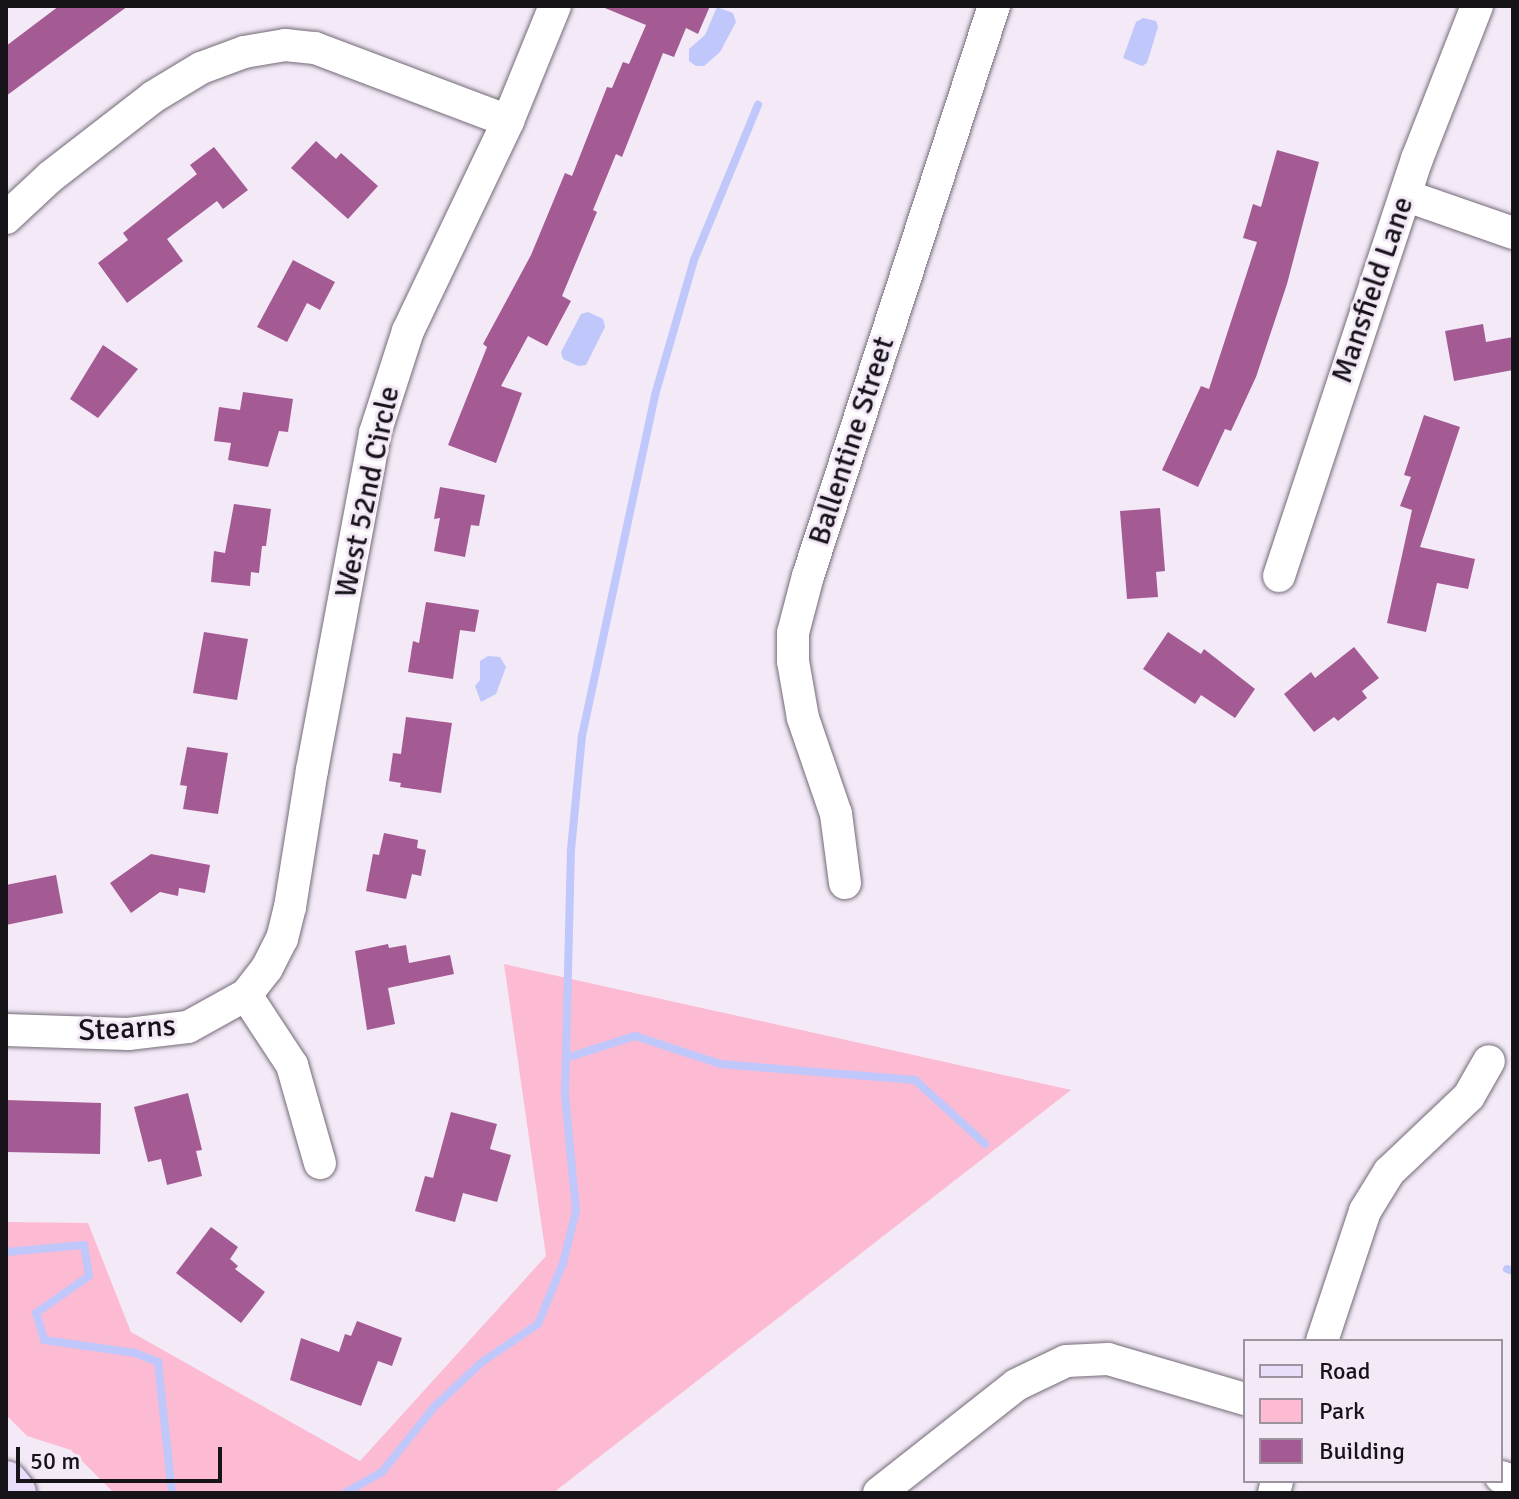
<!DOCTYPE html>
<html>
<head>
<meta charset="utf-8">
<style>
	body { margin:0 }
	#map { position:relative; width:1519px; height:1499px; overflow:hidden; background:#f3e9f7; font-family:Signika,sans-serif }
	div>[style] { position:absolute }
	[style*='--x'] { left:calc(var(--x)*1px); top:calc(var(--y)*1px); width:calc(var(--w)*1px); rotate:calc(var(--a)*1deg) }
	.green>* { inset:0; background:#fcbbd3 }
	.water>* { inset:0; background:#bfc7fb }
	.stream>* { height:8px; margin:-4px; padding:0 4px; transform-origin:4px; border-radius:4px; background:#bfc7fb }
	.building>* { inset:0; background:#a45a93 }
	.roads { filter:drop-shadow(0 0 2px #746b77) drop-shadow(0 0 2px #746b77) }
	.street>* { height:32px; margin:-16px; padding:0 16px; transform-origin:16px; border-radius:16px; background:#fff }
	.secondary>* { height:44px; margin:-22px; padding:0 22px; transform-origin:22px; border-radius:22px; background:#e8defc }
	span { translate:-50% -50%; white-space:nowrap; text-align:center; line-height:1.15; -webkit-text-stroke:6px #f3e9f7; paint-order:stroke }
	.street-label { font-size:30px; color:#171419 }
	.frame { position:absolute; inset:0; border:8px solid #171419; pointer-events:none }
	.legend { position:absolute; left:1243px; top:1339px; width:260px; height:144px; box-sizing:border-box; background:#f3e9f7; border:2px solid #9b949e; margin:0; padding:10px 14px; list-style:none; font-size:24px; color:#171419 }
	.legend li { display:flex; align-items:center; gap:16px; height:40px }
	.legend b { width:40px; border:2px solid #9b949e }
	.scale { position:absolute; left:16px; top:1447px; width:206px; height:36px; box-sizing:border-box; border:4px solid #171419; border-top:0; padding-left:10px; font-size:24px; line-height:28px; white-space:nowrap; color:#171419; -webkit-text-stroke:6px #f3e9f7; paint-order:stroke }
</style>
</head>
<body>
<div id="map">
	<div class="green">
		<div style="clip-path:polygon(504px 964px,1071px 1090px,553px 1493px,114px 1493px,71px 1450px,27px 1436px,6px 1415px,6px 1222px,88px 1223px,131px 1332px,360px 1461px,546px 1256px)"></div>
	</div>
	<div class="water">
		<div style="clip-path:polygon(717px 7px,733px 13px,736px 22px,720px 52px,704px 66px,696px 66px,689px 61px,689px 49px,705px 35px)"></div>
		<div style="clip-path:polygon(1143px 18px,1156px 21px,1158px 27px,1147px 63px,1142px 66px,1123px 58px,1136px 22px)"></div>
		<div style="clip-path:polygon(588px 312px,603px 319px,605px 327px,586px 365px,578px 366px,563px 359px,561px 352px,581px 314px)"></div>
		<div style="clip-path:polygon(488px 656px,500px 657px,506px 667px,496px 694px,481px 702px,475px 686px,480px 680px,480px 661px)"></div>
	</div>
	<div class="stream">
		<div style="--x:566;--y:1058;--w:72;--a:-17.7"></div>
		<div style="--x:635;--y:1036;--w:89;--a:18.2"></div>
		<div style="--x:720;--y:1064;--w:196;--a:4.7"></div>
		<div style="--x:915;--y:1080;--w:95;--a:42.4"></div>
		<div style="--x:6;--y:1252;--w:78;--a:-5.1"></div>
		<div style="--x:84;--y:1245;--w:31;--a:81"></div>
		<div style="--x:89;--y:1276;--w:65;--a:145.1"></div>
		<div style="--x:36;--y:1313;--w:28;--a:73"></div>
		<div style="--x:44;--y:1340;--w:92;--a:8.1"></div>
		<div style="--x:135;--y:1353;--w:25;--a:21"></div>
		<div style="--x:158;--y:1362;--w:132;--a:83.9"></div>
		<div style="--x:1507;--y:1269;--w:6;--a:18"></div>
		<div style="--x:345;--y:1493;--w:43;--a:-29.6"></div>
		<div style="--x:382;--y:1472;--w:83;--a:-51.3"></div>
		<div style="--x:434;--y:1407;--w:66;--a:-43.2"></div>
		<div style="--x:482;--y:1362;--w:68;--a:-34.2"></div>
		<div style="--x:538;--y:1324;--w:66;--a:-67.7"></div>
		<div style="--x:563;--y:1263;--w:54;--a:-76"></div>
		<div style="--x:576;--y:1211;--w:118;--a:-95.4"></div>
		<div style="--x:565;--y:1094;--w:244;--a:-88.6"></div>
		<div style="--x:571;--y:850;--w:115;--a:-84.5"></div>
		<div style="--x:582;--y:736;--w:349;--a:-77.9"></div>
		<div style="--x:655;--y:395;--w:141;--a:-73.9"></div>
		<div style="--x:694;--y:260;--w:168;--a:-67.6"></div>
	</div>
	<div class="building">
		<div style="clip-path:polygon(59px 6px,128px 6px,6px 96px,6px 46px)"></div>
		<div style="clip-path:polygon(600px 6px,710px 6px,698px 34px,686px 28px,674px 57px,663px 53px,622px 157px,616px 154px,593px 210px,597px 212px,562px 296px,571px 301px,547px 346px,528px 336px,501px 386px,522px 393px,496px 463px,448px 445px,487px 347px,483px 344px,531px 255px,565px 173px,572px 176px,607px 87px,612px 88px,623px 62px,629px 64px,646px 25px)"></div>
		<div style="clip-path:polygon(316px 141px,336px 159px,341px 153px,378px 186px,348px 219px,291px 168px)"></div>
		<div style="clip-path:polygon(214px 147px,248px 190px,223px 209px,217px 201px,167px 239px,183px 261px,127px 303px,98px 263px,128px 240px,123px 233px,197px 174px,190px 165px)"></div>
		<div style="clip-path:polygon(1277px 150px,1319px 162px,1287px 284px,1256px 377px,1231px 431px,1225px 429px,1198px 487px,1162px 470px,1201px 386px,1209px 389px,1257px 242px,1243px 238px,1253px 204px,1261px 207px)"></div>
		<div style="clip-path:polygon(293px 260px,335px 282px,320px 310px,307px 303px,287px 342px,257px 327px)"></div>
		<div style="clip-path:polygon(1483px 324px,1486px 342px,1513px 337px,1513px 370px,1454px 381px,1445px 331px)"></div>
		<div style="clip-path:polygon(103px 345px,138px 369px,98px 418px,70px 399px)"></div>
		<div style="clip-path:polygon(243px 392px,293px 399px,288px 432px,279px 431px,268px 467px,228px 460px,231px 443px,214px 441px,219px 407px,240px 410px)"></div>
		<div style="clip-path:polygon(1424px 415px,1460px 427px,1420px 547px,1475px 559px,1468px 589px,1437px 583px,1426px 632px,1387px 623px,1412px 510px,1400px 506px,1411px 477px,1404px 475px)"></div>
		<div style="clip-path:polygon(440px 487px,485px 495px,479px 526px,471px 525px,465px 557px,434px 551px,440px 518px,434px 519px)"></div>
		<div style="clip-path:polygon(234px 504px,271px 509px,266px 546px,262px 546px,259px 573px,251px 572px,250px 586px,211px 582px,214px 551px,225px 553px)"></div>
		<div style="clip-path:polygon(1160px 508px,1165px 571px,1156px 572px,1158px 597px,1127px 599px,1120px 511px)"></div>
		<div style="clip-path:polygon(426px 602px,479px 610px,475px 632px,460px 630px,453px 679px,408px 672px,413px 641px,419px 643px)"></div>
		<div style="clip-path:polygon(204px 632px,248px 639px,237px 700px,193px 693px)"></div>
		<div style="clip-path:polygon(1168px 632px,1201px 654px,1204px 649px,1255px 689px,1235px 718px,1201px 695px,1195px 704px,1143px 669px)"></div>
		<div style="clip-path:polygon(1354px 647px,1379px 678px,1362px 691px,1367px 698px,1338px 721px,1334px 717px,1314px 732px,1284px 694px,1311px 672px,1315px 678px)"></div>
		<div style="clip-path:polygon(406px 717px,452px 723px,441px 793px,400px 787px,401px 783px,389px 781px,393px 753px,401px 754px)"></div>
		<div style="clip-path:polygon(187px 747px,228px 753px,218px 814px,183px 809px,187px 786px,180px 785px)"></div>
		<div style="clip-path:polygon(384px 833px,418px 840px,417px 848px,426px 850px,421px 876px,412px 874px,406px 899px,366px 891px,373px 854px,379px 855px)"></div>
		<div style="clip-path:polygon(151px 854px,210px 865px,205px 893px,179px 888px,178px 896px,160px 892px,131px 913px,110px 883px)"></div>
		<div style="clip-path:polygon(56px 875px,63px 913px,6px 925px,6px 885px)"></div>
		<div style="clip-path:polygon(388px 944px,389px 948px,406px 945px,409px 963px,450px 955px,454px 974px,388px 988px,395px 1024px,367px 1030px,355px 951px)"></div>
		<div style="clip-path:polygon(188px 1093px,202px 1150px,196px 1151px,202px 1176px,167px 1185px,161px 1159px,148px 1162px,134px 1107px)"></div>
		<div style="clip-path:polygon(6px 1100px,101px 1103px,100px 1154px,6px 1152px)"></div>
		<div style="clip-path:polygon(451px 1112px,497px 1124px,490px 1149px,511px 1155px,497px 1202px,463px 1193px,455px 1222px,415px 1211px,425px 1176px,433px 1178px)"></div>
		<div style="clip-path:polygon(211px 1227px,238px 1247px,230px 1259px,238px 1266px,235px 1269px,265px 1292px,241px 1323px,176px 1273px)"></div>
		<div style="clip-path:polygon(357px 1321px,402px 1338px,392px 1366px,378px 1361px,361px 1406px,290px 1380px,301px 1338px,339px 1352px,345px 1334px,351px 1336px)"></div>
	</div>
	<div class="roads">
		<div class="street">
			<div style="--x:1407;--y:196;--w:112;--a:19.2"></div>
			<div style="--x:6;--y:218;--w:60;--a:-43"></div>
			<div style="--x:50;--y:177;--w:130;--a:-37.8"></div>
			<div style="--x:153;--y:97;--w:56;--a:-31.1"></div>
			<div style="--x:201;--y:68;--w:46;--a:-20.4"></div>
			<div style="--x:244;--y:52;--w:42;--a:-9.7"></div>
			<div style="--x:285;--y:45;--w:30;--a:6"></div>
			<div style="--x:315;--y:48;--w:206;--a:20.7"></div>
			<div style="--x:1279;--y:576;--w:439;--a:-71.7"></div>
			<div style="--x:1417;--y:159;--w:164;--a:-68.6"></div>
			<div style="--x:845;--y:883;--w:70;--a:-97.4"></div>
			<div style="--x:836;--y:814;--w:102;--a:-109"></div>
			<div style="--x:803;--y:718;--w:58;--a:-100"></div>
			<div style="--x:793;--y:661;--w:28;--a:-90"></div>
			<div style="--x:793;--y:633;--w:59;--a:-75.3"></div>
			<div style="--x:808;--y:576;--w:600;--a:-71.93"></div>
			<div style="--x:246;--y:995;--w:84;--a:56.7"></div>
			<div style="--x:292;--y:1065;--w:102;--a:74.1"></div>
			<div style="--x:6;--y:1030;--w:122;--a:1.9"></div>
			<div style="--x:128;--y:1034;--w:60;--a:-6.7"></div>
			<div style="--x:188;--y:1027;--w:66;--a:-28.9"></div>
			<div style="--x:246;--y:995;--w:34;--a:-52"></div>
			<div style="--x:267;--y:968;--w:33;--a:-63"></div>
			<div style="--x:282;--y:939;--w:33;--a:-76"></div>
			<div style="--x:290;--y:907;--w:139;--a:-80.9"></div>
			<div style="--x:312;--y:770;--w:343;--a:-79.4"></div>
			<div style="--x:375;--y:433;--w:107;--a:-72.1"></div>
			<div style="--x:408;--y:331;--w:233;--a:-64.5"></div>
			<div style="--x:508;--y:121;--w:124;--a:-67.8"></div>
			<div style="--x:1322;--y:1341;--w:137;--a:-71.7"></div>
			<div style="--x:1365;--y:1211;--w:46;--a:-58.4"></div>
			<div style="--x:1389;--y:1172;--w:110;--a:-43.5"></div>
			<div style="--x:1469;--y:1096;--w:40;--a:-60.3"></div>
			<div style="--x:1501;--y:1477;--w:13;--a:18"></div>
			<div style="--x:879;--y:1493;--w:174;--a:-38.2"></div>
			<div style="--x:1016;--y:1385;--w:55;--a:-25.6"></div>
			<div style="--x:1066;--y:1361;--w:42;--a:-2.7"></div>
			<div style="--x:1108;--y:1359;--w:143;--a:16.3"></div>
			<div style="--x:1274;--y:1493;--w:12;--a:-76"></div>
		</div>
		<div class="secondary">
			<div style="--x:6;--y:1483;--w:13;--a:51"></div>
		</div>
	</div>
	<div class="street-label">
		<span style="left:1373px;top:290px;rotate:-71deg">Mansfield Lane</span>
		<span style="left:852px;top:441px;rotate:-72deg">Ballentine Street</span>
		<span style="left:368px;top:492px;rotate:-78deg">West 52nd Circle</span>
		<span style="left:127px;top:1029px;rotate:-3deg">Stearns</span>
	</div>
	<div class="frame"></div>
	<ul class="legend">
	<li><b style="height:10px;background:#e8defc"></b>Road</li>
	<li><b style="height:22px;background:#fcbbd3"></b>Park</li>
	<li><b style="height:22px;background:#a45a93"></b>Building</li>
	</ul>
	<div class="scale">50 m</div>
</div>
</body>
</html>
